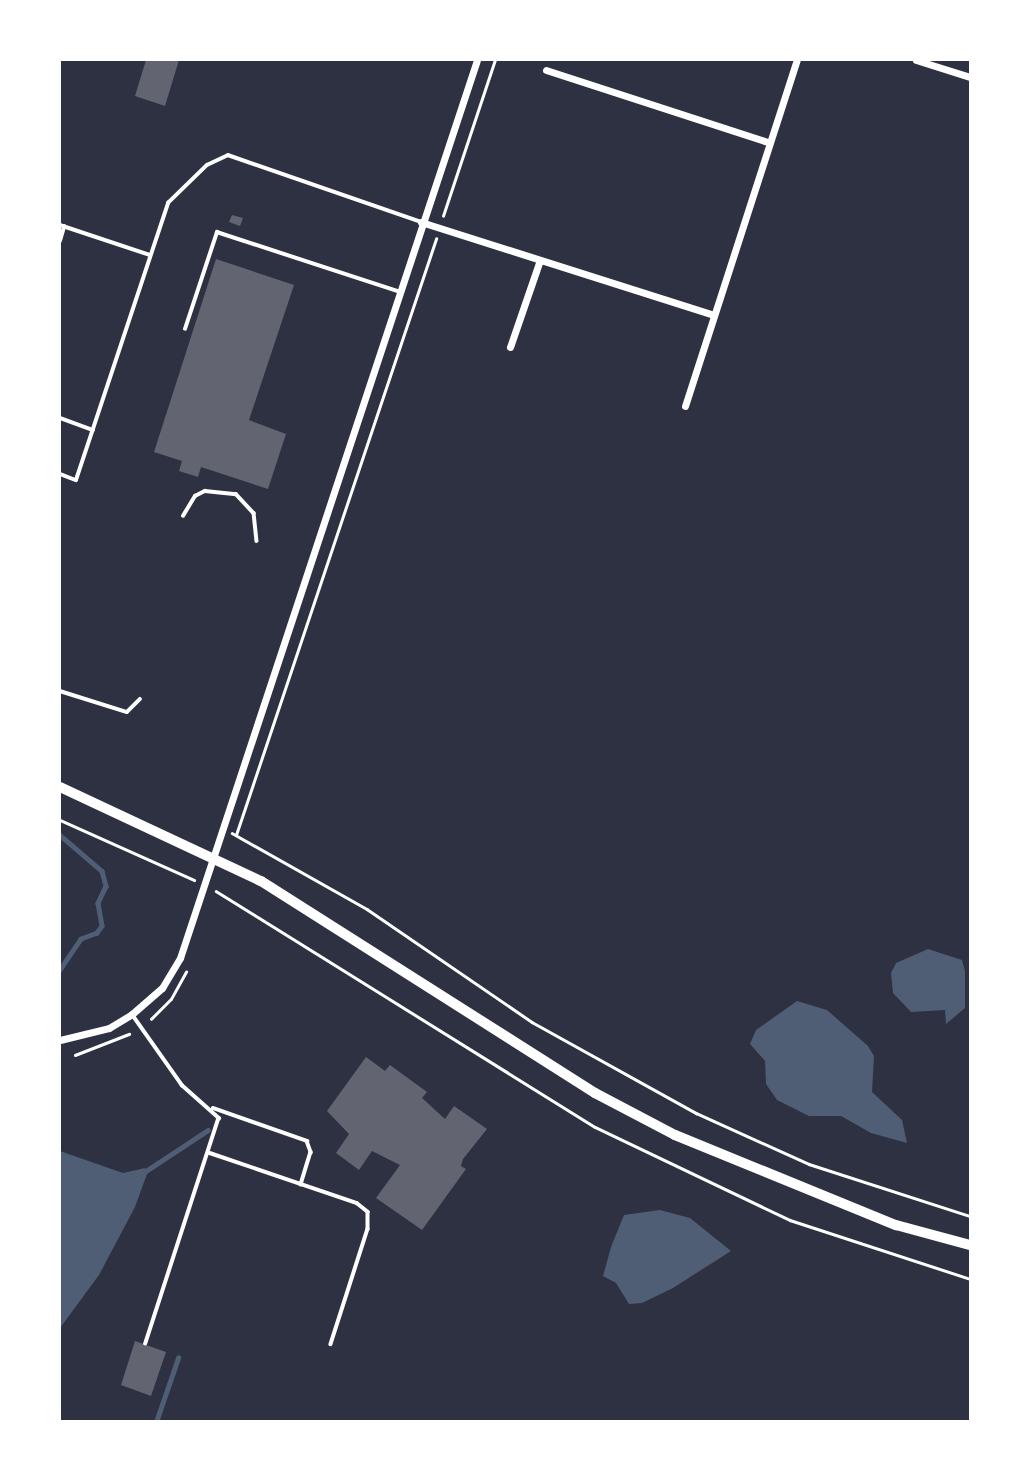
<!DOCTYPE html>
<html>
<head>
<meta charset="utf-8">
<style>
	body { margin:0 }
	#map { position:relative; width:1030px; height:1481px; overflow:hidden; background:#2d3142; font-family:Quicksand,sans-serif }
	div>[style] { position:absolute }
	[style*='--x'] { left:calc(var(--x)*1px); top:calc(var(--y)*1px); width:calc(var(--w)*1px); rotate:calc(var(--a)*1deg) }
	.water>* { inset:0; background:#4f5d75 }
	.stream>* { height:4.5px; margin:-2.25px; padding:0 2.25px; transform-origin:2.25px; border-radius:2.25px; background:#4f5d75 }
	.building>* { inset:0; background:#626471 }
	.path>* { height:2.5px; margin:-1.25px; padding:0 1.25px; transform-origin:1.25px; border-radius:1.25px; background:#fff }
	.service>* { height:3.5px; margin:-1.75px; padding:0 1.75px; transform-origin:1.75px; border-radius:1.75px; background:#fff }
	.minor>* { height:7px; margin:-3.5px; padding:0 3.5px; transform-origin:3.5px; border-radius:3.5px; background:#fff }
	.secondary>* { height:10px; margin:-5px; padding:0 5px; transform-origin:5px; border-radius:5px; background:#fff }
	span { translate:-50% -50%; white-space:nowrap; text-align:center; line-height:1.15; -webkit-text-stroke:7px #fff; paint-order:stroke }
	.frame { position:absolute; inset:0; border:61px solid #fff; pointer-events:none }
</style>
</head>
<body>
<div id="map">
	<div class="water">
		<div style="clip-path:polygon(928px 949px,962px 960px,965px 971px,965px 1008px,946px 1024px,945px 1010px,911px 1012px,893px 993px,891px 973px,896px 963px)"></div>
		<div style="clip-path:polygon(797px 1001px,827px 1010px,868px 1046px,874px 1056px,872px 1092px,902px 1120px,907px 1143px,871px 1133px,841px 1116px,809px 1116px,777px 1100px,766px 1084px,765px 1061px,750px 1044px,756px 1030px)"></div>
		<div style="clip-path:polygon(60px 1151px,123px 1173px,145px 1168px,147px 1174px,135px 1207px,99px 1275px,60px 1328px)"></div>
		<div style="clip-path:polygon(660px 1210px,690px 1218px,731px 1251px,673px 1288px,642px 1303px,629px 1304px,616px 1283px,603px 1276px,611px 1247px,624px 1215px)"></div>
	</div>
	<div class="stream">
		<div style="--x:60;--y:835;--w:55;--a:40.6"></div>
		<div style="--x:102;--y:871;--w:16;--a:75"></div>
		<div style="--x:106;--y:886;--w:19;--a:115"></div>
		<div style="--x:98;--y:903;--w:23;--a:80"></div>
		<div style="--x:102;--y:926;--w:9;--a:126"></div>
		<div style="--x:97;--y:933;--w:17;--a:159"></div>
		<div style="--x:81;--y:939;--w:37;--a:124"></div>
		<div style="--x:146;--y:1171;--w:74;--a:-33.5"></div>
		<div style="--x:156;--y:1422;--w:68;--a:-71"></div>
	</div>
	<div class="building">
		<div style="clip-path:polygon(146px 60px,179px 60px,165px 106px,135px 96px)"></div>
		<div style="clip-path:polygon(232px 215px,243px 218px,240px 226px,229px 222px)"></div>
		<div style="clip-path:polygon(216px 259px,294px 285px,249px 420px,286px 434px,268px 489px,201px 467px,198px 477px,179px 471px,182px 461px,154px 452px)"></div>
		<div style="clip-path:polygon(366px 1057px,385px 1071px,390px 1065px,427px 1092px,422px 1098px,445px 1119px,454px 1106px,487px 1129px,463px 1159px,461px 1166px,466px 1169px,422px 1230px,376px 1198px,400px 1165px,372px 1151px,359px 1170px,336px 1153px,349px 1134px,327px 1111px)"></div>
		<div style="clip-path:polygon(135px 1341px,166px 1352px,151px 1396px,121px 1385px)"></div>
	</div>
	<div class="path">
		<div style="--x:443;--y:216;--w:164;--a:-71.6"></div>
		<div style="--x:60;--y:820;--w:147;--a:24.1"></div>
		<div style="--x:232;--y:833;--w:155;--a:29.4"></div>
		<div style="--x:367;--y:909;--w:200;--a:34.4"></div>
		<div style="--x:532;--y:1022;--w:188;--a:29"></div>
		<div style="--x:696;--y:1113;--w:124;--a:24.3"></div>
		<div style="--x:809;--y:1164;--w:169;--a:17.9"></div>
		<div style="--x:236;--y:835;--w:629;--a:-71.45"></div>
		<div style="--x:216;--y:891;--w:446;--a:31.9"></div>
		<div style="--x:595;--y:1127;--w:216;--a:25.5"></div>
		<div style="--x:790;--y:1220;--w:189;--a:18.1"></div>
		<div style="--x:151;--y:1019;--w:28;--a:-45"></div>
		<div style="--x:171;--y:999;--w:31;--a:-61"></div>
		<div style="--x:75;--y:1055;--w:58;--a:-21.3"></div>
	</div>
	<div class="service">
		<div style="--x:60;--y:225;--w:95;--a:18.4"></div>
		<div style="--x:60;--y:241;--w:15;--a:-74"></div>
		<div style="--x:185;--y:329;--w:102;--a:-71.7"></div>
		<div style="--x:217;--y:232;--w:190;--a:18.1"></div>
		<div style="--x:60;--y:418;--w:35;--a:20"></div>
		<div style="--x:60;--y:474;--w:17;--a:21"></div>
		<div style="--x:76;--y:480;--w:292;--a:-71.6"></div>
		<div style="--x:168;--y:203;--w:54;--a:-44.3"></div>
		<div style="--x:207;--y:165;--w:23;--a:-25"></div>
		<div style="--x:228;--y:155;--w:204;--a:19.1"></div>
		<div style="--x:183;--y:516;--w:23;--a:-59"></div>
		<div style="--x:195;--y:496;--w:11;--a:-27"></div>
		<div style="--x:205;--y:491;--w:31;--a:6"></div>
		<div style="--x:236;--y:494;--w:26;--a:47"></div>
		<div style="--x:254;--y:513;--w:28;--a:84"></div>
		<div style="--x:60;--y:691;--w:70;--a:17.4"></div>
		<div style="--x:127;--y:712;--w:18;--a:-45"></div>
		<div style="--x:132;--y:1014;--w:87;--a:54.8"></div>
		<div style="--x:182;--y:1085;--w:50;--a:41.7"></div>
		<div style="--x:219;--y:1118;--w:237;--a:108"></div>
		<div style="--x:213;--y:1108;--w:100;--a:19.3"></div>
		<div style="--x:307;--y:1141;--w:12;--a:70"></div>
		<div style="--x:311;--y:1152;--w:34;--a:107"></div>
		<div style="--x:210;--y:1153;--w:155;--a:18.8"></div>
		<div style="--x:357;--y:1203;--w:14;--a:39"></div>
		<div style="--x:368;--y:1212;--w:17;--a:90"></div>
		<div style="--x:368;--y:1229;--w:121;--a:107.8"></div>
	</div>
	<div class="minor">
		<div style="--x:916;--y:60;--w:57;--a:17.5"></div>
		<div style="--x:546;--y:70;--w:233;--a:18"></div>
		<div style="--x:421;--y:222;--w:307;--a:17.6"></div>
		<div style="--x:510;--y:347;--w:92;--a:-71"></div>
		<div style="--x:685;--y:406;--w:364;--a:-72.1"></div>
		<div style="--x:60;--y:1040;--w:50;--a:-13.8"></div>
		<div style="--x:109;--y:1028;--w:27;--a:-31"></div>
		<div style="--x:132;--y:1014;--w:40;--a:-41"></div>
		<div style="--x:162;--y:988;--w:35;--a:-59"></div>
		<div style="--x:180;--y:958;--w:946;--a:-71.7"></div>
	</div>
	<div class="secondary">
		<div style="--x:60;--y:787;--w:222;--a:25.1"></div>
		<div style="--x:261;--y:881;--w:396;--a:32.4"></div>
		<div style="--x:595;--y:1093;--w:90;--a:27.7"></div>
		<div style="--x:675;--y:1135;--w:239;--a:22.2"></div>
		<div style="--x:896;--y:1225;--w:77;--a:15.1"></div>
	</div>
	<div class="frame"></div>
</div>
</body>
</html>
